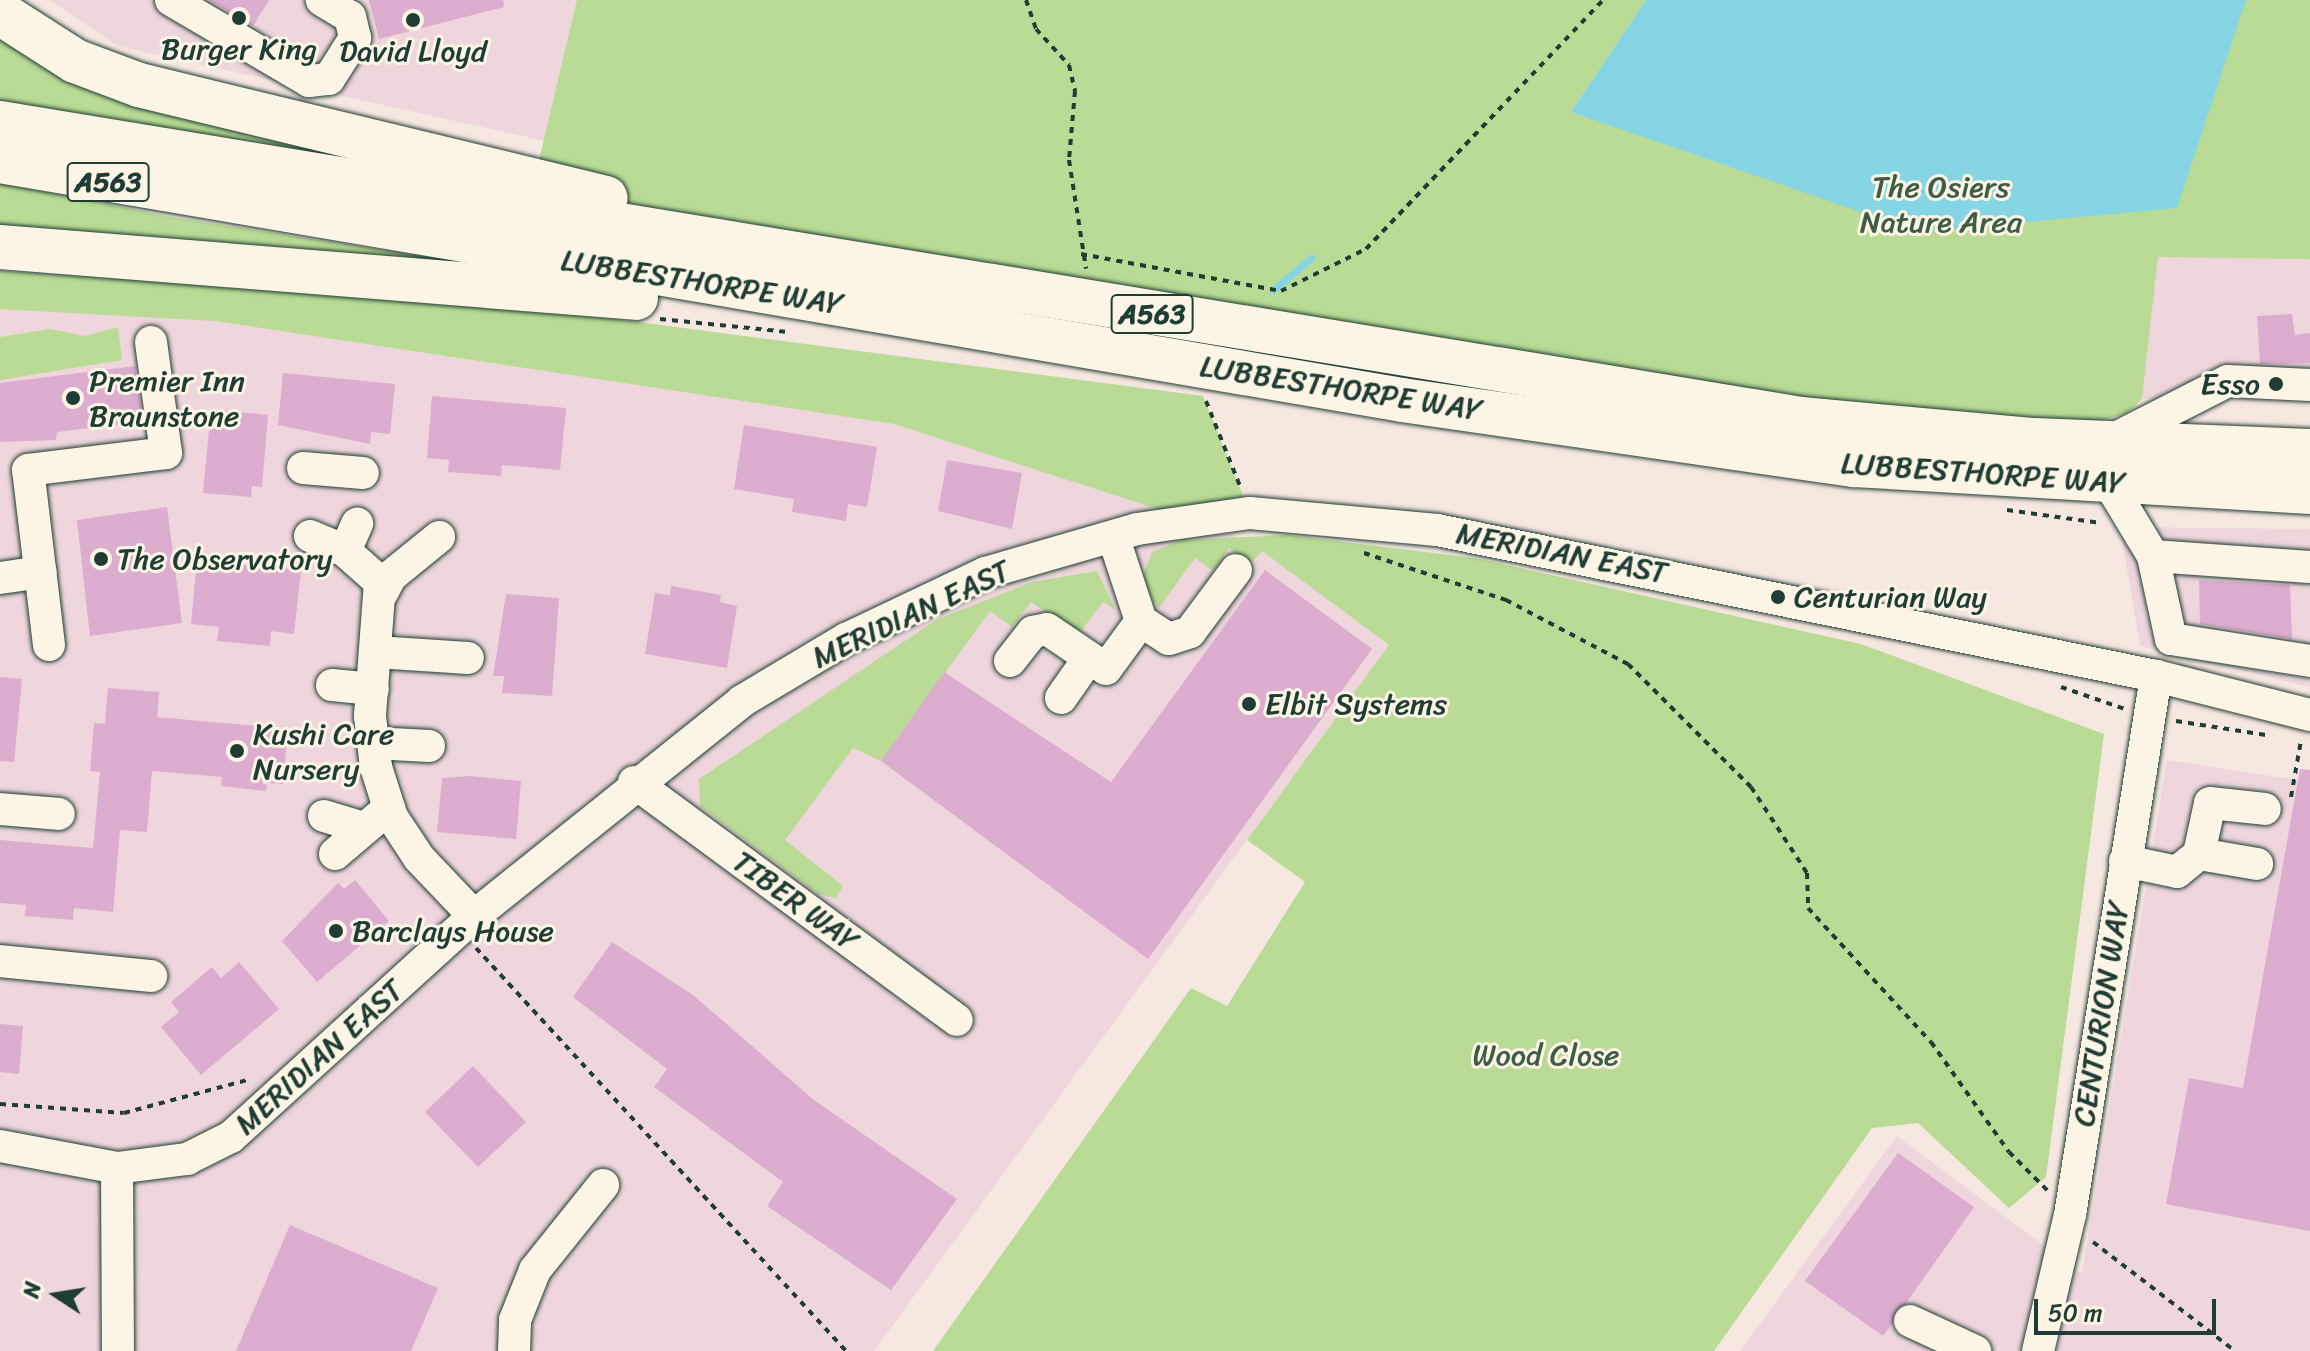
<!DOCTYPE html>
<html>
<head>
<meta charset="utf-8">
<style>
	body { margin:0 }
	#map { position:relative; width:2310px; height:1351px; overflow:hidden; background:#f6e7e1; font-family:Sriracha,sans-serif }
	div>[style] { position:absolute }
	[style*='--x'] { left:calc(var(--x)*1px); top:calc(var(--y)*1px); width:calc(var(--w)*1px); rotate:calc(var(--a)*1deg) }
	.built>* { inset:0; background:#eed6dc }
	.green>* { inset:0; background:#b9db95 }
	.water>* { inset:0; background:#86d5e4 }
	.stream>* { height:7px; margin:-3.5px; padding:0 3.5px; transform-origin:3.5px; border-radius:3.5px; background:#86d5e4 }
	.building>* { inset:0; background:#dcadcf }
	.path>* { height:4px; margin-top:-2px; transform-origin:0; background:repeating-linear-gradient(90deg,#1f3d34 0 6px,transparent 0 12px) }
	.roads { filter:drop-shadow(0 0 2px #1f3d34) drop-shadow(0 0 2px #1f3d34) }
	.minor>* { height:32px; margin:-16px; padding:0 16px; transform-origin:16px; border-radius:16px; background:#fcf5e5 }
	.highway>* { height:44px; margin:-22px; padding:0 22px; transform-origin:22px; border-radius:22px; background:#fcf5e5 }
	.dots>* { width:22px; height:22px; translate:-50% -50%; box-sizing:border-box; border:4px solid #fcf5e5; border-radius:50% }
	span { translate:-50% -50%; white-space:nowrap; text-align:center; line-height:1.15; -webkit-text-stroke:6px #fcf5e5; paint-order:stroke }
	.shield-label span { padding:2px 6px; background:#fcf5e5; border:2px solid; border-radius:6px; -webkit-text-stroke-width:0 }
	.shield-label { font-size:28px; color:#1f3d34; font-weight:700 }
	.poi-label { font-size:30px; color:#1f3d34 }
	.left { translate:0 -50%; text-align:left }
	.right { translate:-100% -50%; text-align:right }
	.park-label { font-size:30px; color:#3e5d47 }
	.street-label { font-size:30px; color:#1f3d34 }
	.north { position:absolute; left:16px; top:1255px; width:80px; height:80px; -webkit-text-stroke:6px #fcf5e5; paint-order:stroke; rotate:282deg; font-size:22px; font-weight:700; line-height:32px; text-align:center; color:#1f3d34 }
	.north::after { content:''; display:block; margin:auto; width:28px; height:36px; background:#1f3d34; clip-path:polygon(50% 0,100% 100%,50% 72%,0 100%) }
	.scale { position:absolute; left:2034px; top:1299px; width:182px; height:36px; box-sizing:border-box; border:4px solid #1f3d34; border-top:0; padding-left:10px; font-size:24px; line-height:28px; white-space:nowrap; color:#1f3d34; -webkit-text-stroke:6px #fcf5e5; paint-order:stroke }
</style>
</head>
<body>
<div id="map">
	<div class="built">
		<div style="clip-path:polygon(50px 0,579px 0,545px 141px,118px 46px)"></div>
		<div style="clip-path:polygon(2143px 248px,2310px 249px,2310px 400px,2142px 399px)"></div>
		<div style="clip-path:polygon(21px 305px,215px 321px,894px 424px,1146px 500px,1250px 542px,1389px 645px,874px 1351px,0 1351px,0 309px)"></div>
		<div style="clip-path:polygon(2120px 527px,2310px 529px,2310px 687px,2140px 646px)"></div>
		<div style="clip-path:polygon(2167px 760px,2310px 782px,2310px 1351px,1740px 1351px,1897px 1136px,2082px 1274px)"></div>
	</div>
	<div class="green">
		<div style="clip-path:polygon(577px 0,2310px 0,2310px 259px,2158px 257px,2142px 399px,2127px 413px,2034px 440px,993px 288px,582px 193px,0 123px,0 10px,25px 32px,534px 181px)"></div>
		<div style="clip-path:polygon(0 182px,165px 216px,477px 265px,0 247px)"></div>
		<div style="clip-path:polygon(0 271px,477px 301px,1203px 396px,1250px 513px,1195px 521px,894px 424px,215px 321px,0 309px)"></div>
		<div style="clip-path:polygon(118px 327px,122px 360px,0 380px,0 337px,50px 329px,85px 336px)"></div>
		<div style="clip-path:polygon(1287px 535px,1475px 558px,1861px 644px,2104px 734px,2046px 1177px,2009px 1208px,1918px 1123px,1872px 1128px,1714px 1351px,933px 1351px,1191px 988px,1227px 1006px,1305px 882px,1247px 840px,1389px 645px,1262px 551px,1250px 564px,1229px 548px,1213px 571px,1195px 558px,1159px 608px,1140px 583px,1152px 552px,1182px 540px)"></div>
		<div style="clip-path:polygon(1097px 571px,1116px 610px,1103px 602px,1078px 635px,1031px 602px,1012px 627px,990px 611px,881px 761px,853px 748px,785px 840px,843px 886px,836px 898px,818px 894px,700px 806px,699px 779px,936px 620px,1032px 582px)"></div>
	</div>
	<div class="water">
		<div style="clip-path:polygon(1646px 0,2246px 0,2177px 208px,1919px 232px,1571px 112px)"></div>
	</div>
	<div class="stream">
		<div style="--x:1273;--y:290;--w:50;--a:-40.1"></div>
	</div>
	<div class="building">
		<div style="clip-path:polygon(209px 0,269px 0,253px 26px)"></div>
		<div style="clip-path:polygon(369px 0,503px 0,504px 7px,379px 39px)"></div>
		<div style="clip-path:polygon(2292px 314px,2295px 335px,2310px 333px,2310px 363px,2260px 364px,2257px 316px)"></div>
		<div style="clip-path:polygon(135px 366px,143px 421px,57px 432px,56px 440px,0 442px,0 383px)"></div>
		<div style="clip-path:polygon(283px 373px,395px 384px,390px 434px,371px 432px,370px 444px,278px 425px)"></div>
		<div style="clip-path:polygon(432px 396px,566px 408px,560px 470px,502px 465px,501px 476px,448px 472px,449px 460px,427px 458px)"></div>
		<div style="clip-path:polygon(211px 409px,268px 415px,262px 487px,252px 486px,251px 497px,203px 493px)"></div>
		<div style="clip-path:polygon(744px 425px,877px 447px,867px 507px,848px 504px,846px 521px,792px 512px,794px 499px,734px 489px)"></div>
		<div style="clip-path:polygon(947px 460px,1022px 473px,1012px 529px,938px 511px)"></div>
		<div style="clip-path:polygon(167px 507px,182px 623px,90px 636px,77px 520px)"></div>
		<div style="clip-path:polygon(197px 560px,301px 570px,294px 634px,271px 631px,270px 646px,217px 641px,219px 627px,191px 624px)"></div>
		<div style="clip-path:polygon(1265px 570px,1372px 649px,1148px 959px,881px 761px,944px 672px,1111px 782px)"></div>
		<div style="clip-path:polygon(2199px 580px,2290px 585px,2292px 639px,2200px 624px)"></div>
		<div style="clip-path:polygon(671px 586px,721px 595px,720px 602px,737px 606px,727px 668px,645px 654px,655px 593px,670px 595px)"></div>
		<div style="clip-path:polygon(506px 594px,559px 598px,552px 696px,502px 693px,504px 676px,493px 676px)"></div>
		<div style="clip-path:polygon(0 677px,22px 679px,14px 762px,0 761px)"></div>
		<div style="clip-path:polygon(108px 688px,159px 692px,157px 717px,288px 729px,283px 784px,267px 783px,266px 791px,221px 786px,222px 777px,152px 771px,147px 832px,120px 830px,113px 912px,74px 908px,73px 920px,25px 916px,26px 905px,0 903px,0 840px,93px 848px,100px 772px,90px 771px,94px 723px,105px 724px)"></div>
		<div style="clip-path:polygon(2300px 769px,2310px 770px,2310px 1231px,2166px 1204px,2189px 1078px,2243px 1088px)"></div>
		<div style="clip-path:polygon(470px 776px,521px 781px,516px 839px,437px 832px,442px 778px)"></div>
		<div style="clip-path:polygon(355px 880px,389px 921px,317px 982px,282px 941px,338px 883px,344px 889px)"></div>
		<div style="clip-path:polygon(612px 942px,693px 995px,814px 1100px,957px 1199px,891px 1290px,767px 1206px,783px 1182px,654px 1087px,667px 1069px,573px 997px)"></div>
		<div style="clip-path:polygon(239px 962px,279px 1009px,201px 1075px,161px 1027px,179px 1012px,171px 1002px,212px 967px,221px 978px)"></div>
		<div style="clip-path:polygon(0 1024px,23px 1026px,19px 1074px,0 1072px)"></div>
		<div style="clip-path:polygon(473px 1066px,526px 1122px,478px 1167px,425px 1112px)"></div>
		<div style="clip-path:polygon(1898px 1153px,1974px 1207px,1883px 1336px,1805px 1281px)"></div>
		<div style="clip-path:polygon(290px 1225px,438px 1288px,411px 1351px,236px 1351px)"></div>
	</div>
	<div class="path">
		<div style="--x:1026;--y:0;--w:31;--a:71"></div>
		<div style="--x:1036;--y:29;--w:49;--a:47.5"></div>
		<div style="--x:1069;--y:65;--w:27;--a:77"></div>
		<div style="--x:1075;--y:91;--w:69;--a:95"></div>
		<div style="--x:1069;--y:160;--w:110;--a:81.1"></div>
		<div style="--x:1081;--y:254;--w:203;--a:10.5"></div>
		<div style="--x:1281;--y:291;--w:95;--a:-26.3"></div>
		<div style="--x:1366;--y:249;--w:344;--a:-46.4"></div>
		<div style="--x:660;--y:319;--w:128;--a:5.8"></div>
		<div style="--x:1206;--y:401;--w:92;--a:68.2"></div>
		<div style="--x:2007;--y:510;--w:95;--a:7.9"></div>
		<div style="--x:1364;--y:553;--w:150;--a:18.3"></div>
		<div style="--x:1506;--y:600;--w:138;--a:27.7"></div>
		<div style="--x:1628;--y:664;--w:174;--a:45"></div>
		<div style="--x:1751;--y:787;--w:103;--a:56.9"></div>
		<div style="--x:1807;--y:873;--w:35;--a:88"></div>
		<div style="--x:1808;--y:908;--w:182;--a:47.5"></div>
		<div style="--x:1931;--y:1042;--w:135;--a:54.7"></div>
		<div style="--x:2009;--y:1152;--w:54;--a:45"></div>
		<div style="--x:2061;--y:687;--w:68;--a:19"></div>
		<div style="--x:2176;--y:721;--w:91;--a:8.8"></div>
		<div style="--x:2291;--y:797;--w:58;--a:-80"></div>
		<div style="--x:476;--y:948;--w:547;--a:47.44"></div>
		<div style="--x:0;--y:1104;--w:124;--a:4.2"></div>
		<div style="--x:124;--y:1113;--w:131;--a:-15"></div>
		<div style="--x:2093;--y:1242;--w:179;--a:37.5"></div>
	</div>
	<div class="roads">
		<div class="minor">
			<div style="--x:171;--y:0;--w:160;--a:30.4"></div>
			<div style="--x:309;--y:81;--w:20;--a:-6"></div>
			<div style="--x:329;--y:79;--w:49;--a:-57.6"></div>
			<div style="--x:355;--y:38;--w:22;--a:-103"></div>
			<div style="--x:350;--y:17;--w:33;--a:-149"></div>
			<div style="--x:2110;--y:441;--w:132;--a:-27"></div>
			<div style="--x:2228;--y:381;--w:82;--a:2.8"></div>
			<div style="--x:303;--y:468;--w:60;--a:4.8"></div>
			<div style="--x:2109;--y:483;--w:85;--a:58.9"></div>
			<div style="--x:2153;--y:556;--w:157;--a:4"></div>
			<div style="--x:310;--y:536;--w:38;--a:23"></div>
			<div style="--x:345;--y:551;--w:47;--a:41.5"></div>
			<div style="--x:380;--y:582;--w:134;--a:94.3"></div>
			<div style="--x:370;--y:716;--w:51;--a:83.3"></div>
			<div style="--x:376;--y:767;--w:52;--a:72.3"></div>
			<div style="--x:392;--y:817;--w:49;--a:56.6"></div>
			<div style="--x:419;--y:858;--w:80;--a:46.5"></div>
			<div style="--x:345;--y:551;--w:30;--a:-66"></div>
			<div style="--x:2153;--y:556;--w:85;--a:77.8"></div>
			<div style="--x:2171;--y:639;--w:141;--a:9"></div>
			<div style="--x:0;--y:578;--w:41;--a:-8.3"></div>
			<div style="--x:382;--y:593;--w:19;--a:-62"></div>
			<div style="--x:391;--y:576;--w:62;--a:-39.1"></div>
			<div style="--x:1141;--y:621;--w:33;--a:33"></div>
			<div style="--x:1169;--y:639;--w:22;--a:-18"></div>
			<div style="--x:1190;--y:632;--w:77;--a:-53.4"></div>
			<div style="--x:49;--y:645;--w:176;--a:-96.8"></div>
			<div style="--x:28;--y:470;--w:139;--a:-7"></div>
			<div style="--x:166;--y:453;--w:112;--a:-97.7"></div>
			<div style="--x:376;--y:652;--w:92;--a:3.7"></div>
			<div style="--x:1010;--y:661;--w:37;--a:-52"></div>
			<div style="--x:1033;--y:632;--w:14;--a:-12"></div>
			<div style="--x:1047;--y:629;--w:71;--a:34.1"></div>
			<div style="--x:1106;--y:669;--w:59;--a:-53.9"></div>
			<div style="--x:1141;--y:621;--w:89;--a:-108.2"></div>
			<div style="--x:332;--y:685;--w:41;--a:5.6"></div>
			<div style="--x:1061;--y:698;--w:49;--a:-55"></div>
			<div style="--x:373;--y:743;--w:56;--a:3.1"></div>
			<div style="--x:634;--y:782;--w:401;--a:36.4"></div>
			<div style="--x:0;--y:809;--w:59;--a:4.8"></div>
			<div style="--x:324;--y:816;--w:39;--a:17"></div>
			<div style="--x:335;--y:854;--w:71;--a:-40.4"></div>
			<div style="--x:2199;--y:854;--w:52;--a:-77.8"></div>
			<div style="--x:2210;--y:803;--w:55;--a:6.2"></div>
			<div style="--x:2125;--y:861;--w:53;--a:11.9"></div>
			<div style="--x:2177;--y:872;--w:28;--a:-39"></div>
			<div style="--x:2199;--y:854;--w:59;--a:9.8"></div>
			<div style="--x:0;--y:961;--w:152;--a:5.7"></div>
			<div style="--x:0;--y:1146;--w:119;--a:10.6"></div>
			<div style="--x:117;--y:1168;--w:71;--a:-7.3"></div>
			<div style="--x:187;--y:1159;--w:49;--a:-26.6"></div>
			<div style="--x:231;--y:1137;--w:328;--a:-42.3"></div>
			<div style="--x:474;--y:916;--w:344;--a:-38.7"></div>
			<div style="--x:742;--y:701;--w:121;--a:-30.8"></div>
			<div style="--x:846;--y:639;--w:154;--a:-25.4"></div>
			<div style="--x:985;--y:573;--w:158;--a:-16.1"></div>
			<div style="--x:1137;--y:529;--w:114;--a:-8.1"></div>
			<div style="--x:1250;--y:513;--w:188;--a:5.2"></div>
			<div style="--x:1437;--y:530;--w:734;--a:11.48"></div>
			<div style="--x:2156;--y:676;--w:159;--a:14.2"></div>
			<div style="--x:117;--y:1168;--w:183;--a:89.7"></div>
			<div style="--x:1910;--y:1321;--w:72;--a:24.8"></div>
			<div style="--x:514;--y:1351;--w:31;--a:-88"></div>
			<div style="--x:515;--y:1320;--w:54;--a:-68.2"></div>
			<div style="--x:535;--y:1270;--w:109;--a:-51.3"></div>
			<div style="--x:2038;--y:1351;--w:140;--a:-76.8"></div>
			<div style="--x:2070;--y:1215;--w:546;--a:-80.93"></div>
		</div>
		<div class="highway">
			<div style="--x:0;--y:13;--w:89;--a:32.6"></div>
			<div style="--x:75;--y:61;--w:68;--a:20.6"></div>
			<div style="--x:139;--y:85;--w:480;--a:13.6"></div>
			<div style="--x:0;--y:123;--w:1825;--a:9.33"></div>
			<div style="--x:1801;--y:419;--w:234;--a:5.2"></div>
			<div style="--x:2034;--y:440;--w:276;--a:2.3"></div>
			<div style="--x:0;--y:161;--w:1422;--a:9.67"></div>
			<div style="--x:1402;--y:400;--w:457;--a:8.2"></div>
			<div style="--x:1854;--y:465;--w:457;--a:3.4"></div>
			<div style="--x:0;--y:247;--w:638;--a:4.58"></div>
		</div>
	</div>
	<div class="dots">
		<div style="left:239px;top:18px;background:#1f3d34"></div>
		<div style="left:413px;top:20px;background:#1f3d34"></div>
		<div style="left:2276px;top:384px;background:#1f3d34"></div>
		<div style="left:73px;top:398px;background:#1f3d34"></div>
		<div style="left:101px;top:559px;background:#1f3d34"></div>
		<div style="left:1778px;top:597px;background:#1f3d34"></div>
		<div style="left:1249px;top:704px;background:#1f3d34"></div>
		<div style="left:237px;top:751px;background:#1f3d34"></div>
		<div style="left:336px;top:931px;background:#1f3d34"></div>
	</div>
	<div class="shield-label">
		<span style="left:108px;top:182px">A563</span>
		<span style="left:1152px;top:314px">A563</span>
	</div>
	<div class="poi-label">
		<span style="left:239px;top:49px">Burger King</span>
		<span style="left:413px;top:51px">David Lloyd</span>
		<span class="left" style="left:89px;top:398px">Premier Inn<br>Braunstone</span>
		<span class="right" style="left:2260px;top:384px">Esso</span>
		<span class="left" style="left:117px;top:559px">The Observatory</span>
		<span class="left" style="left:1794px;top:597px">Centurian Way</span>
		<span class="left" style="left:1265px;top:704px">Elbit Systems</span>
		<span class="left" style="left:253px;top:751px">Kushi Care<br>Nursery</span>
		<span class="left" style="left:352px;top:931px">Barclays House</span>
	</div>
	<div class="park-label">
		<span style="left:1941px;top:204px">The Osiers<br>Nature Area</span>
		<span style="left:1546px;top:1055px">Wood Close</span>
	</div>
	<div class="street-label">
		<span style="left:702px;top:282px;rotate:9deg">LUBBESTHORPE WAY</span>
		<span style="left:1341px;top:388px;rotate:9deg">LUBBESTHORPE WAY</span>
		<span style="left:1983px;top:473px;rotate:4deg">LUBBESTHORPE WAY</span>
		<span style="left:1562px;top:553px;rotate:11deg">MERIDIAN EAST</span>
		<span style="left:911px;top:614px;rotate:-25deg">MERIDIAN EAST</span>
		<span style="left:796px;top:901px;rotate:36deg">TIBER WAY</span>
		<span style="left:2101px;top:1014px;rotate:-81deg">CENTURION WAY</span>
		<span style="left:319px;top:1057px;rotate:-42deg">MERIDIAN EAST</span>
	</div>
	<div class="north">N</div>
	<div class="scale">50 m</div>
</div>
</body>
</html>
